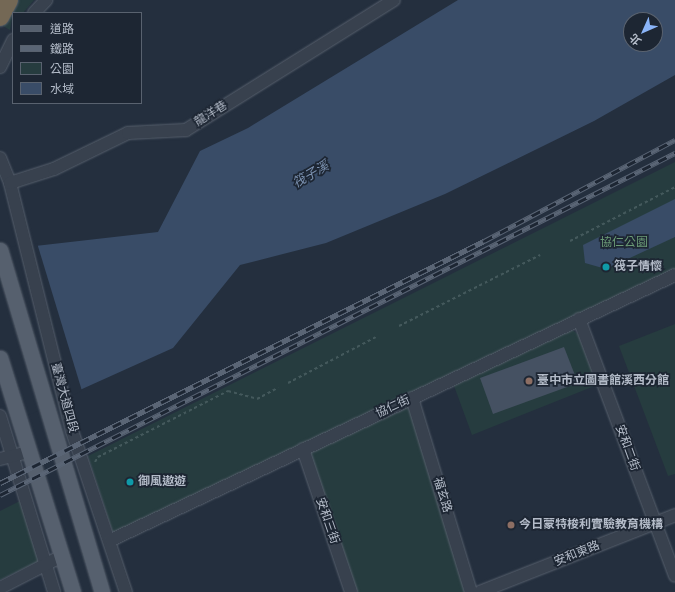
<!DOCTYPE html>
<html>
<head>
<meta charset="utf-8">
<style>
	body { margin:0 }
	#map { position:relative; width:675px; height:592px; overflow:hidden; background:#242f3e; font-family:"Archivo Narrow","Noto Sans TC",sans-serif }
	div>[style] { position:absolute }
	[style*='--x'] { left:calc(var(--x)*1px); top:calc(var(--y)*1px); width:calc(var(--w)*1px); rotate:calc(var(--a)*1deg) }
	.green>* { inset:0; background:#263c3f }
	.water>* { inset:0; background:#394c67 }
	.pier>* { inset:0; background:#242f3e }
	.building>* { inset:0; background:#455162 }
	.path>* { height:2px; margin-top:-1px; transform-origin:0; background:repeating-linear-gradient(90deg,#44595c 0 3px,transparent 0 6px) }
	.roads { filter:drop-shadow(0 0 1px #565f6c) drop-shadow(0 0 1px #565f6c) }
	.minor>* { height:12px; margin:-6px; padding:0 6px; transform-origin:6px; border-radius:6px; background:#38414e }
	.major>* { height:15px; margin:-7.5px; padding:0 7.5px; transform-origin:7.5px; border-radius:7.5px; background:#56606e }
	.highway>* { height:18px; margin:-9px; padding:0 9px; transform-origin:9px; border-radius:9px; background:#746855 }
	.rail>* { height:4.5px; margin-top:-2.25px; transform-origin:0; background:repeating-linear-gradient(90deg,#1d2633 0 9px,#5a6575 0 18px); box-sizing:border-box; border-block:1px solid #5a6575 }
	.dots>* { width:11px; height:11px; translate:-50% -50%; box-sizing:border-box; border:2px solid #1d2633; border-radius:50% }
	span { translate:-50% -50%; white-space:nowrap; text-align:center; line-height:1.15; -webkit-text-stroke:3.5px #1d2633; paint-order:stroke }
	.street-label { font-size:12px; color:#b4bcc9 }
	.park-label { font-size:12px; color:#6b9a76 }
	.poi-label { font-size:12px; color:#b4bcc9; font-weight:700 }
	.left { translate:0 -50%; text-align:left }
	.water-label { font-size:13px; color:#7c92b1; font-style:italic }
	.legend { position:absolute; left:12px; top:12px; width:130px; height:92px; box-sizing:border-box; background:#1d2633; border:1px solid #59626f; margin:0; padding:5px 7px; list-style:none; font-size:12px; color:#b4bcc9 }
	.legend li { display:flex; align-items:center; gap:8px; height:20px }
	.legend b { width:20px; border:1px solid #59626f }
	.north { position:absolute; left:623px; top:12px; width:40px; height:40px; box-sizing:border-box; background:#1d2633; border:1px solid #59626f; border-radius:50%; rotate:225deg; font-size:11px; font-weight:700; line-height:16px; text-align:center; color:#b4bcc9 }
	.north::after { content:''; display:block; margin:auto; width:14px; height:18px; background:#8ab4f8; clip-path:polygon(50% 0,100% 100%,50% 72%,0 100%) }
</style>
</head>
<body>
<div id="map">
	<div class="green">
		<div style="clip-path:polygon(15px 0,34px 0,23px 13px,13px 13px,10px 30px,3px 26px)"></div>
		<div style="clip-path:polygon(675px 162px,675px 273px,114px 536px,88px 456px)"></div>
		<div style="clip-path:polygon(675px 324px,675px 474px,668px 476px,619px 346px)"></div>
		<div style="clip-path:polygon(569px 328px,578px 334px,597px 385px,472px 435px,453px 383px)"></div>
		<div style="clip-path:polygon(409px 405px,467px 591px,464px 592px,356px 592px,310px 452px)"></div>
		<div style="clip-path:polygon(24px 499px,43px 559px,0 580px,0 511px)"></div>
	</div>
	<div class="water">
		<div style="clip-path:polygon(evenodd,458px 0,675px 0,675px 75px,594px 121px,445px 194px,326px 243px,240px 265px,173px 348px,0 426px,0 250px,158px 232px,200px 151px,248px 128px,458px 0,631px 20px,655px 20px,655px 44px,631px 44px,631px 20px)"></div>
		<div style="clip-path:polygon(675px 199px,675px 237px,606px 269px,585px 263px,583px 245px)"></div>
	</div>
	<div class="pier">
		<div style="clip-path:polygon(37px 243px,82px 391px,0 428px,0 248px)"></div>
	</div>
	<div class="building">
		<div style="clip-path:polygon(564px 347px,578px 383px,493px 414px,480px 378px)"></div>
	</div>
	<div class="path">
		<div style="--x:570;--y:241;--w:118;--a:-27.2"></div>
		<div style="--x:399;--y:326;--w:158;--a:-26.7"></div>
		<div style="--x:288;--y:383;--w:99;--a:-27.6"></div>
		<div style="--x:95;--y:462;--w:6;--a:-59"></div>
		<div style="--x:98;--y:457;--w:146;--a:-26.9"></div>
		<div style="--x:228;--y:391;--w:30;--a:15"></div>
		<div style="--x:257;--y:399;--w:24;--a:-28"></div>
	</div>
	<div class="roads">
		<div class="minor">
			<div style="--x:34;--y:13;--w:18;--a:-47"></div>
			<div style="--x:0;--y:67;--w:30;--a:-64"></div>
			<div style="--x:0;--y:158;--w:27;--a:68"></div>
			<div style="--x:10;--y:183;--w:256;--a:76"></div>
			<div style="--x:72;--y:431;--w:170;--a:71.5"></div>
			<div style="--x:10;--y:183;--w:46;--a:-17.7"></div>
			<div style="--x:54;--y:169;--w:82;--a:-25.9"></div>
			<div style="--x:128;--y:133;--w:58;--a:-3"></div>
			<div style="--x:186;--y:130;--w:245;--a:-32"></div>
			<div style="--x:579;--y:319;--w:274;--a:69.5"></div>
			<div style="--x:412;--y:398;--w:203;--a:73.1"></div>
			<div style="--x:0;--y:416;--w:184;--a:72.9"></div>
			<div style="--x:303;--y:449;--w:151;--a:71.4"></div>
			<div style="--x:0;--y:459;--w:29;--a:-14"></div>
			<div style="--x:111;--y:540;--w:623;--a:-25.17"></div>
			<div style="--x:0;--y:588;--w:70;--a:-27.3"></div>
			<div style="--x:480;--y:592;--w:210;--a:-21.5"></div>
		</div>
		<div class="major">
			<div style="--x:0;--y:250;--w:357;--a:73.4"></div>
			<div style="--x:0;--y:358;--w:245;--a:72.7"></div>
		</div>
		<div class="highway">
			<div style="--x:0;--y:17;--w:19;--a:-62"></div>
		</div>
	</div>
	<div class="rail">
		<div style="--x:0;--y:483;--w:541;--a:-26.57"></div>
		<div style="--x:484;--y:241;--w:216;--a:-27.9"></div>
		<div style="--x:0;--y:495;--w:757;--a:-26.87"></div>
	</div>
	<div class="dots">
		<div style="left:606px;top:267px;background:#0f9aa8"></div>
		<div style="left:529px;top:381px;background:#8d6e63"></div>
		<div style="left:130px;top:482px;background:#0f9aa8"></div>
		<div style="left:511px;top:525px;background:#8d6e63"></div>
	</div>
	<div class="street-label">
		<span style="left:211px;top:114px;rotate:-32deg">龍洋巷</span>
		<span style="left:64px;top:398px;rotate:75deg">臺灣大道四段</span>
		<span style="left:393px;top:407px;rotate:-25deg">協仁街</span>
		<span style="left:627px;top:448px;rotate:70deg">安和二街</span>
		<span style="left:442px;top:495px;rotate:73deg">福玄路</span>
		<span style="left:327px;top:521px;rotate:71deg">安和三街</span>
		<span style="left:577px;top:554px;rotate:-22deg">安和東路</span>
	</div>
	<div class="park-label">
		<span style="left:624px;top:243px">協仁公園</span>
	</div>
	<div class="poi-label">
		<span class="left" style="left:614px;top:267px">筏子情懷</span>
		<span class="left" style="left:537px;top:381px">臺中市立圖書館溪西分館</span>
		<span class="left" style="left:138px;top:482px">御風遨遊</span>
		<span class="left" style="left:519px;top:525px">今日蒙特梭利實驗教育機構</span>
	</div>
	<div class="water-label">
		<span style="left:311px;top:175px;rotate:-31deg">筏子溪</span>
	</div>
	<ul class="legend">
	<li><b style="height:5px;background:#56606e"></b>道路</li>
	<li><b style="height:5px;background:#5a6575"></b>鐵路</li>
	<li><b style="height:11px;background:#263c3f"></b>公園</li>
	<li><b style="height:11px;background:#394c67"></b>水域</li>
	</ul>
	<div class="north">北</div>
</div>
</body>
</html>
